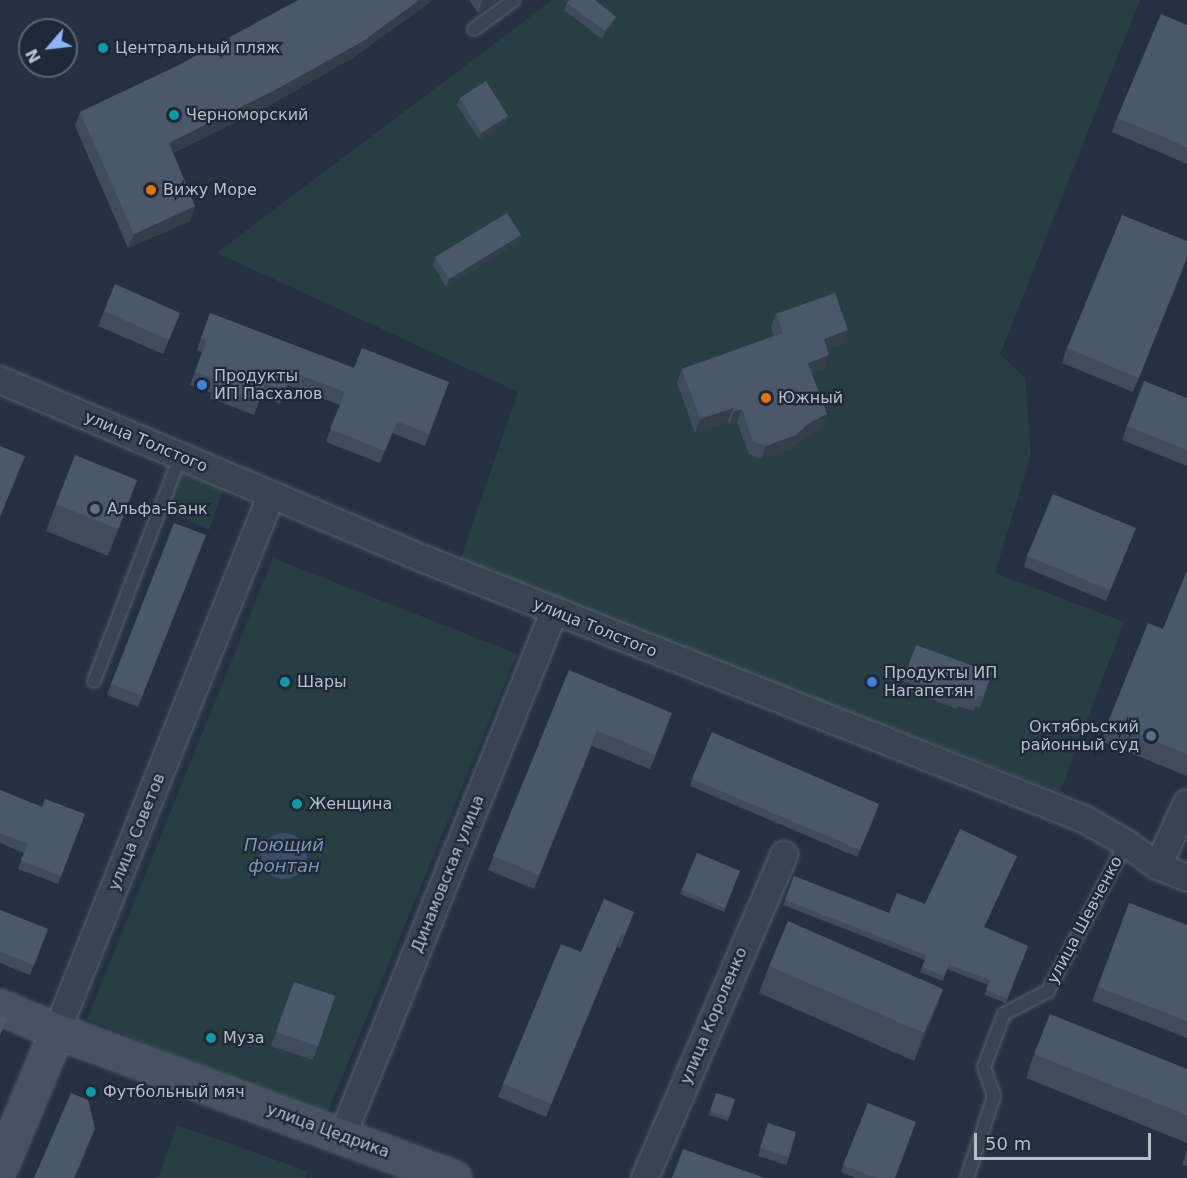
<!DOCTYPE html>
<html>
<head>
<meta charset="utf-8">
<style>
	body { margin:0 }
	#map { position:relative; width:1187px; height:1178px; overflow:hidden; background:#253142; font-family:"DejaVu Sans",sans-serif }
	div>[style] { position:absolute }
	[style*='--x'] { left:calc(var(--x)*1px); top:calc(var(--y)*1px); width:calc(var(--w)*1px); rotate:calc(var(--a)*1deg) }
	.green>* { inset:0; background:#273f43 }
	.water>* { inset:0; background:#3a4e6b }
	.round { border-radius:50% }
	.roads { filter:drop-shadow(0 0 2px #57616f) drop-shadow(0 0 2px #57616f) }
	.lane>* { height:12px; margin:-6px; padding:0 6px; transform-origin:6px; border-radius:6px; background:#394351 }
	.street>* { height:26px; margin:-13px; padding:0 13px; transform-origin:13px; border-radius:13px; background:#394351 }
	.secondary>* { height:33px; margin:-16.5px; padding:0 16.5px; transform-origin:16.5px; border-radius:16.5px; background:#475264 }
	.wall>* { inset:0; background:#404c5c }
	.shaded-wall>* { inset:0; background:#343e4b }
	.building>* { inset:0; background:#4b586b }
	.dots>* { width:16px; height:16px; translate:-50% -50%; box-sizing:border-box; border:3px solid #1e2837; border-radius:50% }
	span { translate:-50% -50%; white-space:nowrap; text-align:center; line-height:1.15; -webkit-text-stroke:4.5px #1e2837; paint-order:stroke }
	.poi-label { font-size:16px; color:#b6becc }
	.left { translate:0 -50%; text-align:left }
	.right { translate:-100% -50%; text-align:right }
	.street-label { font-size:16px; color:#b6becc }
	.water-label { font-size:18px; color:#7c94b3; font-style:italic }
	.north { position:absolute; left:18px; top:18px; width:60px; height:60px; box-sizing:border-box; background:#1e2837; border:2px solid #5b6473; border-radius:50%; rotate:242deg; font-size:16px; font-weight:700; line-height:24px; text-align:center; color:#b6becc }
	.north::after { content:''; display:block; margin:auto; width:21px; height:27px; background:#8cb6fb; clip-path:polygon(50% 0,100% 100%,50% 72%,0 100%) }
	.scale { position:absolute; left:974px; top:1133px; width:177px; height:27px; box-sizing:border-box; border:3px solid #b6becc; border-top:0; padding-left:8px; font-size:18px; line-height:21px; white-space:nowrap; color:#b6becc; -webkit-text-stroke:4px #1e2837; paint-order:stroke }
</style>
</head>
<body>
<div id="map">
	<div class="green">
		<div style="clip-path:polygon(552px 0,1140px 0,1000px 354px,1025px 378px,1031px 454px,995px 573px,1124px 622px,1060px 792px,459px 563px,518px 392px,217px 253px)"></div>
		<div style="clip-path:polygon(181px 467px,224px 486px,209px 530px,166px 510px)"></div>
		<div style="clip-path:polygon(273px 558px,517px 654px,325px 1118px,87px 1019px)"></div>
		<div style="clip-path:polygon(177px 1125px,307px 1171px,305px 1178px,158px 1178px)"></div>
	</div>
	<div class="water">
		<div class="round" style="left:261px;top:833px;width:46px;height:46px"></div>
	</div>
	<div class="roads">
		<div class="lane">
			<div style="--x:474;--y:29;--w:49;--a:-35.9"></div>
			<div style="--x:94;--y:681;--w:240;--a:-69"></div>
			<div style="--x:967;--y:1178;--w:86;--a:-71.8"></div>
			<div style="--x:994;--y:1096;--w:31;--a:-109"></div>
			<div style="--x:984;--y:1067;--w:57;--a:-69.3"></div>
			<div style="--x:1004;--y:1014;--w:50;--a:-27.6"></div>
			<div style="--x:1048;--y:991;--w:167;--a:-62.2"></div>
		</div>
		<div class="street">
			<div style="--x:0;--y:380;--w:446;--a:22.9"></div>
			<div style="--x:411;--y:554;--w:723;--a:21.49"></div>
			<div style="--x:1084;--y:819;--w:48;--a:29.7"></div>
			<div style="--x:1126;--y:843;--w:39;--a:36"></div>
			<div style="--x:1158;--y:866;--w:31;--a:22"></div>
			<div style="--x:1158;--y:866;--w:69;--a:-65.3"></div>
			<div style="--x:57;--y:1031;--w:576;--a:-68.2"></div>
			<div style="--x:342;--y:1137;--w:566;--a:-68.01"></div>
			<div style="--x:645;--y:1178;--w:352;--a:-66.7"></div>
		</div>
		<div class="secondary">
			<div style="--x:0;--y:1007;--w:62;--a:22.8"></div>
			<div style="--x:57;--y:1031;--w:423;--a:20.3"></div>
			<div style="--x:0;--y:1167;--w:147;--a:-67.3"></div>
		</div>
	</div>
	<div class="wall">
		<div style="clip-path:polygon(469px 0,497px 0,478px 13px)"></div>
		<div style="clip-path:polygon(567px 3px,616px 17px,613px 24px,602px 39px,564px 10px)"></div>
		<div style="clip-path:polygon(1187px 25px,1187px 164px,1112px 132px,1117px 118px)"></div>
		<div style="clip-path:polygon(359px 54px,272px 104px,173px 153px,195px 206px,190px 221px,128px 248px,75px 126px,80px 112px,177px 66px)"></div>
		<div style="clip-path:polygon(460px 98px,508px 116px,505px 124px,479px 140px,457px 105px)"></div>
		<div style="clip-path:polygon(521px 235px,519px 242px,446px 287px,433px 265px,435px 257px)"></div>
		<div style="clip-path:polygon(1187px 259px,1133px 392px,1062px 363px,1067px 348px)"></div>
		<div style="clip-path:polygon(104px 311px,180px 313px,163px 354px,98px 326px)"></div>
		<div style="clip-path:polygon(210px 313px,354px 368px,449px 382px,425px 446px,392px 433px,380px 463px,326px 442px,340px 405px,287px 385px,280px 404px,261px 396px,254px 415px,210px 398px,212px 393px,190px 385px,202px 352px,197px 350px)"></div>
		<div style="clip-path:polygon(776px 314px,844px 343px,827px 349px,825px 368px,812px 373px,822px 428px,804px 437px,791px 448px,761px 459px,749px 454px,737px 422px,729px 425px,728px 421px,695px 433px,677px 383px,682px 369px,774px 336px,771px 327px)"></div>
		<div style="clip-path:polygon(1187px 398px,1187px 466px,1122px 440px,1127px 426px)"></div>
		<div style="clip-path:polygon(137px 480px,108px 556px,46px 531px,56px 504px)"></div>
		<div style="clip-path:polygon(206px 535px,138px 707px,107px 695px,111px 684px)"></div>
		<div style="clip-path:polygon(1132px 538px,1106px 601px,1024px 567px,1027px 556px)"></div>
		<div style="clip-path:polygon(1187px 571px,1187px 776px,1101px 741px,1108px 722px,1163px 629px)"></div>
		<div style="clip-path:polygon(916px 645px,992px 673px,980px 708px,975px 706px,973px 711px,958px 706px,957px 709px,909px 691px,911px 684px,903px 681px)"></div>
		<div style="clip-path:polygon(569px 670px,667px 727px,650px 769px,592px 746px,534px 889px,488px 870px)"></div>
		<div style="clip-path:polygon(692px 779px,877px 811px,857px 857px,690px 786px)"></div>
		<div style="clip-path:polygon(0 790px,42px 807px,85px 814px,58px 884px,18px 869px,24px 853px,0 843px)"></div>
		<div style="clip-path:polygon(697px 853px,740px 871px,724px 912px,680px 894px)"></div>
		<div style="clip-path:polygon(1017px 856px,984px 927px,1028px 946px,1006px 1003px,985px 995px,988px 985px,947px 969px,943px 981px,920px 972px,925px 960px,783px 905px,794px 876px,889px 913px,925px 904px)"></div>
		<div style="clip-path:polygon(1129px 903px,1187px 925px,1187px 1038px,1092px 1001px)"></div>
		<div style="clip-path:polygon(0 910px,48px 929px,30px 975px,0 963px)"></div>
		<div style="clip-path:polygon(634px 912px,620px 948px,617px 947px,546px 1117px,498px 1097px,503px 1084px,581px 952px)"></div>
		<div style="clip-path:polygon(769px 966px,943px 989px,933px 1017px,914px 1061px,759px 993px)"></div>
		<div style="clip-path:polygon(294px 982px,335px 996px,313px 1060px,271px 1046px)"></div>
		<div style="clip-path:polygon(1034px 1054px,1187px 1069px,1187px 1143px,1026px 1078px)"></div>
		<div style="clip-path:polygon(716px 1093px,735px 1099px,728px 1121px,709px 1115px)"></div>
		<div style="clip-path:polygon(868px 1103px,895px 1178px,856px 1178px,841px 1172px)"></div>
		<div style="clip-path:polygon(768px 1123px,789px 1157px,786px 1165px,758px 1156px)"></div>
		<div style="clip-path:polygon(1187px 1150px,1187px 1166px,1182px 1165px)"></div>
	</div>
	<div class="shaded-wall">
		<div style="clip-path:polygon(419px 0,433px 0,359px 54px,272px 104px,164px 157px,169px 143px)"></div>
		<div style="clip-path:polygon(483px 0,497px 0,478px 13px)"></div>
		<div style="clip-path:polygon(616px 17px,613px 24px,602px 39px,605px 31px)"></div>
		<div style="clip-path:polygon(508px 116px,505px 124px,479px 140px,481px 133px)"></div>
		<div style="clip-path:polygon(195px 206px,190px 221px,128px 248px,134px 234px)"></div>
		<div style="clip-path:polygon(521px 235px,519px 242px,446px 287px,449px 279px)"></div>
		<div style="clip-path:polygon(1187px 257px,1187px 259px,1133px 392px,1139px 378px)"></div>
		<div style="clip-path:polygon(848px 330px,844px 343px,819px 352px,824px 339px)"></div>
		<div style="clip-path:polygon(829px 355px,825px 368px,803px 376px,808px 363px)"></div>
		<div style="clip-path:polygon(733px 408px,728px 421px,695px 433px,700px 419px)"></div>
		<div style="clip-path:polygon(742px 409px,737px 422px,729px 425px,734px 411px)"></div>
		<div style="clip-path:polygon(827px 414px,822px 428px,804px 437px,791px 448px,761px 459px,766px 446px)"></div>
		<div style="clip-path:polygon(137px 480px,128px 507px,108px 556px,118px 529px)"></div>
		<div style="clip-path:polygon(597px 731px,592px 746px,534px 889px,539px 875px)"></div>
		<div style="clip-path:polygon(622px 933px,617px 947px,546px 1117px,551px 1104px)"></div>
		<div style="clip-path:polygon(943px 989px,933px 1017px,914px 1061px,924px 1033px)"></div>
		<div style="clip-path:polygon(95px 1128px,88px 1148px,75px 1178px,74px 1178px)"></div>
	</div>
	<div class="building">
		<div style="clip-path:polygon(298px 0,419px 0,365px 40px,277px 89px,169px 143px,195px 206px,134px 234px,80px 112px,177px 66px)"></div>
		<div style="clip-path:polygon(569px 0,595px 0,616px 17px,605px 31px,567px 3px)"></div>
		<div style="clip-path:polygon(1161px 14px,1187px 25px,1187px 147px,1117px 118px)"></div>
		<div style="clip-path:polygon(486px 81px,508px 116px,481px 133px,460px 98px)"></div>
		<div style="clip-path:polygon(507px 213px,521px 235px,449px 279px,435px 257px)"></div>
		<div style="clip-path:polygon(1122px 215px,1187px 241px,1187px 257px,1139px 378px,1067px 348px)"></div>
		<div style="clip-path:polygon(115px 284px,180px 313px,169px 340px,104px 311px)"></div>
		<div style="clip-path:polygon(835px 293px,848px 330px,824px 339px,829px 355px,808px 363px,827px 414px,809px 423px,796px 435px,766px 446px,753px 441px,742px 409px,734px 411px,733px 408px,700px 419px,682px 369px,783px 333px,776px 314px)"></div>
		<div style="clip-path:polygon(210px 313px,354px 368px,362px 348px,449px 382px,429px 434px,397px 421px,385px 451px,330px 429px,345px 392px,292px 372px,285px 391px,265px 384px,258px 402px,215px 386px,217px 380px,195px 372px,207px 340px,201px 338px)"></div>
		<div style="clip-path:polygon(1144px 381px,1187px 398px,1187px 450px,1127px 426px)"></div>
		<div style="clip-path:polygon(0 446px,25px 456px,0 517px)"></div>
		<div style="clip-path:polygon(75px 455px,137px 480px,118px 529px,56px 504px)"></div>
		<div style="clip-path:polygon(1053px 494px,1136px 528px,1110px 590px,1027px 556px)"></div>
		<div style="clip-path:polygon(174px 523px,206px 535px,142px 696px,111px 684px)"></div>
		<div style="clip-path:polygon(1187px 571px,1187px 754px,1108px 722px,1148px 623px,1163px 629px)"></div>
		<div style="clip-path:polygon(916px 645px,992px 673px,983px 697px,979px 695px,977px 700px,962px 695px,961px 698px,913px 680px,915px 673px,907px 670px)"></div>
		<div style="clip-path:polygon(569px 670px,672px 713px,655px 755px,597px 731px,539px 875px,493px 856px)"></div>
		<div style="clip-path:polygon(712px 732px,879px 804px,860px 850px,692px 779px)"></div>
		<div style="clip-path:polygon(0 790px,42px 807px,45px 799px,85px 814px,61px 876px,21px 860px,28px 844px,0 833px)"></div>
		<div style="clip-path:polygon(960px 829px,1017px 856px,984px 927px,1028px 946px,1007px 998px,986px 990px,990px 980px,949px 964px,944px 976px,922px 967px,927px 955px,785px 900px,794px 876px,889px 913px,897px 893px,925px 904px)"></div>
		<div style="clip-path:polygon(697px 853px,740px 871px,725px 908px,682px 890px)"></div>
		<div style="clip-path:polygon(604px 899px,634px 912px,625px 935px,622px 933px,551px 1104px,503px 1084px,561px 944px,581px 952px)"></div>
		<div style="clip-path:polygon(1129px 903px,1187px 925px,1187px 1021px,1098px 987px)"></div>
		<div style="clip-path:polygon(0 910px,48px 929px,34px 965px,0 952px)"></div>
		<div style="clip-path:polygon(788px 921px,943px 989px,924px 1033px,769px 966px)"></div>
		<div style="clip-path:polygon(294px 982px,335px 996px,318px 1046px,276px 1032px)"></div>
		<div style="clip-path:polygon(1050px 1014px,1187px 1069px,1187px 1115px,1034px 1054px)"></div>
		<div style="clip-path:polygon(0 1016px,7px 1018px,0 1036px)"></div>
		<div style="clip-path:polygon(71px 1093px,88px 1100px,95px 1128px,74px 1178px,34px 1178px)"></div>
		<div style="clip-path:polygon(716px 1093px,735px 1099px,729px 1117px,710px 1111px)"></div>
		<div style="clip-path:polygon(868px 1103px,916px 1122px,895px 1178px,877px 1178px,843px 1165px)"></div>
		<div style="clip-path:polygon(768px 1123px,796px 1132px,789px 1157px,760px 1148px)"></div>
		<div style="clip-path:polygon(683px 1149px,765px 1178px,672px 1178px)"></div>
	</div>
	<div class="dots">
		<div style="left:103px;top:48px;background:#0f9aa8"></div>
		<div style="left:174px;top:115px;background:#0f9aa8"></div>
		<div style="left:151px;top:190px;background:#e8710a"></div>
		<div style="left:202px;top:385px;background:#3f7fe0"></div>
		<div style="left:766px;top:398px;background:#e8710a"></div>
		<div style="left:95px;top:509px;background:#5c6f8a"></div>
		<div style="left:285px;top:682px;background:#0f9aa8"></div>
		<div style="left:872px;top:682px;background:#3f7fe0"></div>
		<div style="left:1151px;top:736px;background:#5c6f8a"></div>
		<div style="left:297px;top:804px;background:#0f9aa8"></div>
		<div style="left:211px;top:1038px;background:#0f9aa8"></div>
		<div style="left:91px;top:1092px;background:#0f9aa8"></div>
	</div>
	<div class="poi-label">
		<span class="left" style="left:115px;top:48px">Центральный пляж</span>
		<span class="left" style="left:186px;top:115px">Черноморский</span>
		<span class="left" style="left:163px;top:190px">Вижу Море</span>
		<span class="left" style="left:214px;top:385px">Продукты<br>ИП Пасхалов</span>
		<span class="left" style="left:778px;top:398px">Южный</span>
		<span class="left" style="left:107px;top:509px">Альфа-Банк</span>
		<span class="left" style="left:884px;top:682px">Продукты ИП<br>Нагапетян</span>
		<span class="left" style="left:297px;top:682px">Шары</span>
		<span class="right" style="left:1139px;top:736px">Октябрьский<br>районный суд</span>
		<span class="left" style="left:309px;top:804px">Женщина</span>
		<span class="left" style="left:223px;top:1038px">Муза</span>
		<span class="left" style="left:103px;top:1092px">Футбольный мяч</span>
	</div>
	<div class="street-label">
		<span style="left:146px;top:442px;rotate:23deg">улица Толстого</span>
		<span style="left:595px;top:628px;rotate:22deg">улица Толстого</span>
		<span style="left:137px;top:832px;rotate:-68deg">улица Советов</span>
		<span style="left:448px;top:874px;rotate:-68deg">Динамовская улица</span>
		<span style="left:1085px;top:920px;rotate:-62deg">улица Шевченко</span>
		<span style="left:714px;top:1016px;rotate:-67deg">улица Короленко</span>
		<span style="left:328px;top:1131px;rotate:20deg">улица Цедрика</span>
	</div>
	<div class="water-label">
		<span style="left:284px;top:856px">Поющий<br>фонтан</span>
	</div>
	<div class="north">N</div>
	<div class="scale">50 m</div>
</div>
</body>
</html>
